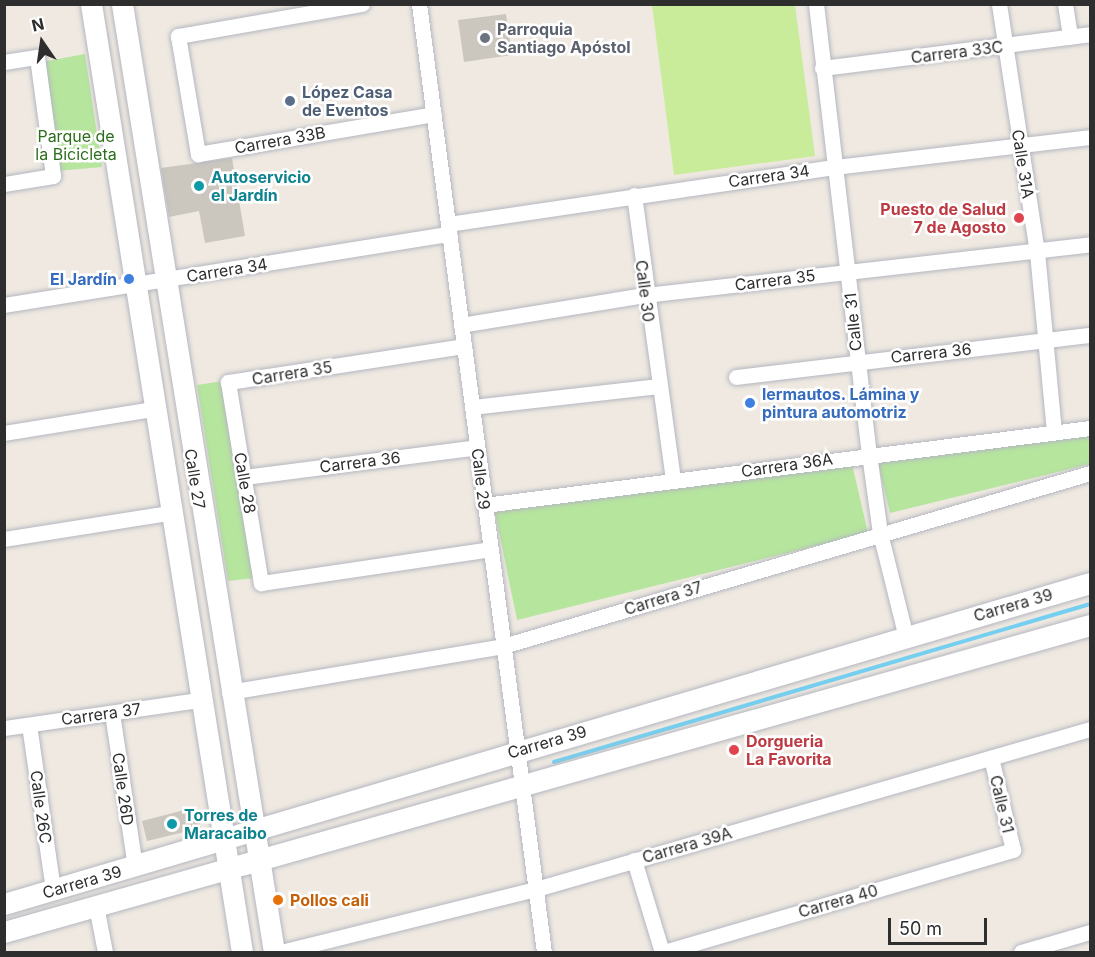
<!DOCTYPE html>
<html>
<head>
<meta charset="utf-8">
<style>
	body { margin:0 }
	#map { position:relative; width:1095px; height:957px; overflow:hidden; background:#efe9e1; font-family:Inter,sans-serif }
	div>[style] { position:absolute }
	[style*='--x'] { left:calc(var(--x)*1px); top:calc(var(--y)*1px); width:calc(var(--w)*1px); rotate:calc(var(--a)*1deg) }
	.green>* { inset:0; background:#b6e59e }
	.pitch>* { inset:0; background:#c9ec9a }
	.stream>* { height:4px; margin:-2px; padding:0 2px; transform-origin:2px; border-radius:2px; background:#75cff0 }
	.building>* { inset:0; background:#cbc7bf }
	.roads { filter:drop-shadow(0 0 2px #b4b7c1) drop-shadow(0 0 2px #b4b7c1) }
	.minor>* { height:15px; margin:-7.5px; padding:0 7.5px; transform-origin:7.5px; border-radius:7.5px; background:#fff }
	.secondary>* { height:21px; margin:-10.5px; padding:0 10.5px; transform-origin:10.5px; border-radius:10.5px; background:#fff }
	.dots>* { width:16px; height:16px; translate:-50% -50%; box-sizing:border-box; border:3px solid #fff; border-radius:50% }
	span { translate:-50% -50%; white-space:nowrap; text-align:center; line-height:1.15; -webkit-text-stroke:5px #fff; paint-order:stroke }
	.worship-label { font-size:16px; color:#5b616d; font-weight:700 }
	.left { translate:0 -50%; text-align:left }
	.street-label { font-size:16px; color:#2e2e2e }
	.service-label { font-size:16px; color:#4e5e75; font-weight:700 }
	.park-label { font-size:16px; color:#2c6e1b }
	.culture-label { font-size:16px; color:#0d838f; font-weight:700 }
	.health-label { font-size:16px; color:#be3a42; font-weight:700 }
	.right { translate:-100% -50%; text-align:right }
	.shop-label { font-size:16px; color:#366cbe; font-weight:700 }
	.food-label { font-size:16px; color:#c56008; font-weight:700 }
	.frame { position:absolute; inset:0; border:6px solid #2e2e2e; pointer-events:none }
	.north { position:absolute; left:12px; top:12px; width:60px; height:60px; -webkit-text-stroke:4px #fff; paint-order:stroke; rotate:347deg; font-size:16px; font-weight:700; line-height:24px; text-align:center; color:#2e2e2e }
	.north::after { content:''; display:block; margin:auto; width:21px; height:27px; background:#2e2e2e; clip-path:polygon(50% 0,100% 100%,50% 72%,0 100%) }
	.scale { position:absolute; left:888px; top:918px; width:99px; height:27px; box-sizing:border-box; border:3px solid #2e2e2e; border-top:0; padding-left:8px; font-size:18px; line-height:21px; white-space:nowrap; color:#2e2e2e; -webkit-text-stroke:4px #fff; paint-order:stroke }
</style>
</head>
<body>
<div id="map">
	<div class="green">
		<div style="clip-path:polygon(85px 54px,102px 167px,56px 171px,42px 62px)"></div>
		<div style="clip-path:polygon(223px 381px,255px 578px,228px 581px,197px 385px)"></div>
		<div style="clip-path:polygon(1090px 433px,1090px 464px,890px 513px,877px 459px)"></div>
		<div style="clip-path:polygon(852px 464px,868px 533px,517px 620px,495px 512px)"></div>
	</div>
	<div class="pitch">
		<div style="clip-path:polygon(652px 5px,795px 5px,815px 156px,674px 175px)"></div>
	</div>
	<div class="stream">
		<div style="--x:554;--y:762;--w:559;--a:-16.42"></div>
	</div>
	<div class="building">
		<div style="clip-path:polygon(506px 14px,512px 55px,464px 62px,458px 20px)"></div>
		<div style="clip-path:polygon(232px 158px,245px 236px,205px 243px,199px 211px,169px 217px,161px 168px)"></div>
		<div style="clip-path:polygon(196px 807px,201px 828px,147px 841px,142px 821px)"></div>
	</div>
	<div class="roads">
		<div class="minor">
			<div style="--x:362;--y:4;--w:187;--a:170.1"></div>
			<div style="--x:178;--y:36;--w:120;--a:80.4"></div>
			<div style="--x:198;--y:154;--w:239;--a:-9.6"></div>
			<div style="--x:419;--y:4;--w:956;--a:82.49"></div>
			<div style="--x:816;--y:4;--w:453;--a:83.3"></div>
			<div style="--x:869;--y:454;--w:80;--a:82.1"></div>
			<div style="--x:880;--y:533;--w:107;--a:76"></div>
			<div style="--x:999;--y:4;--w:251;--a:81.3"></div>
			<div style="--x:1037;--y:252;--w:181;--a:84.6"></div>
			<div style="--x:1065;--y:4;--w:33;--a:81"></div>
			<div style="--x:4;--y:62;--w:33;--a:-9"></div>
			<div style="--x:37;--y:57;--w:120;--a:82.3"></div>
			<div style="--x:53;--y:176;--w:50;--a:170.7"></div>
			<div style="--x:822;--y:68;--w:270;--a:-7.2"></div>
			<div style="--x:634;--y:195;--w:288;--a:82.2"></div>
			<div style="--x:448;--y:224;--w:391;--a:-8.4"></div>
			<div style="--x:835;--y:167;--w:257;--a:-6.7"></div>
			<div style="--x:4;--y:305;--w:451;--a:-9.1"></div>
			<div style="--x:461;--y:325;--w:186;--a:-9.3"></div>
			<div style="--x:645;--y:295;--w:448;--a:-6.5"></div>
			<div style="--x:464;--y:346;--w:239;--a:171.3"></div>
			<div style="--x:228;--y:382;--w:204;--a:80.7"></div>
			<div style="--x:261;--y:583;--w:232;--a:-8.4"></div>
			<div style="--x:736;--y:377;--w:356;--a:-6.8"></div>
			<div style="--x:472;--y:407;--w:187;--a:-6.4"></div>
			<div style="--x:4;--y:433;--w:150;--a:-9.2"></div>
			<div style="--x:244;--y:477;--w:235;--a:-7.3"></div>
			<div style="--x:484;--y:505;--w:611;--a:-7.24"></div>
			<div style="--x:4;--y:539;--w:166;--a:-9"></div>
			<div style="--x:229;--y:692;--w:278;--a:-9.5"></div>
			<div style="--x:503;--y:646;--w:612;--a:-16.42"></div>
			<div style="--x:112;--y:713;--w:155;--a:81.5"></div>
			<div style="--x:29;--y:725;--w:167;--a:81.7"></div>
			<div style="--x:4;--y:728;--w:196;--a:-8.2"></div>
			<div style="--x:634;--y:860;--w:96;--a:73.1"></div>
			<div style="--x:96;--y:906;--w:47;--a:78.9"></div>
			<div style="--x:281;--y:952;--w:263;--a:-13.9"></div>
			<div style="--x:536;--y:889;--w:577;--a:-16.11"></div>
			<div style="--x:664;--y:952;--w:364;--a:-16.3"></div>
			<div style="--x:1013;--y:850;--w:95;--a:-103.4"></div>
			<div style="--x:1021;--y:952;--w:72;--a:-16.2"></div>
		</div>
		<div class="secondary">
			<div style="--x:91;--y:4;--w:960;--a:80.95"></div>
			<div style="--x:122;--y:4;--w:960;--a:80.89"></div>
			<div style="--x:4;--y:904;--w:1132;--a:-16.47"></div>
			<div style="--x:4;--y:932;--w:1129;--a:-15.79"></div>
		</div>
	</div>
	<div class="dots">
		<div style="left:485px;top:38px;background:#6b7280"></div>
		<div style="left:290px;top:101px;background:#5c6f8a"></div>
		<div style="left:199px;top:186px;background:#0f9aa8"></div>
		<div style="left:1019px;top:218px;background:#e0444e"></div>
		<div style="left:129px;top:279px;background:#3f7fe0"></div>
		<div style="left:750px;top:403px;background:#3f7fe0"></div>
		<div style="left:734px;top:750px;background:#e0444e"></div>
		<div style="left:172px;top:824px;background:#0f9aa8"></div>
		<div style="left:278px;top:900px;background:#e8710a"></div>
	</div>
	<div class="worship-label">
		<span class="left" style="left:497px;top:38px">Parroquia<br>Santiago Apóstol</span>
	</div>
	<div class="street-label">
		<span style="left:957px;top:52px;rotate:-7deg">Carrera 33C</span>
		<span style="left:280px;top:140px;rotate:-10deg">Carrera 33B</span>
		<span style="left:1023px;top:164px;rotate:81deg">Calle 31A</span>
		<span style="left:769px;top:176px;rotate:-8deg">Carrera 34</span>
		<span style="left:227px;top:270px;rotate:-9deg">Carrera 34</span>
		<span style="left:775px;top:280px;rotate:-7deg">Carrera 35</span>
		<span style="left:645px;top:291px;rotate:83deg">Calle 30</span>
		<span style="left:853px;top:322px;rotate:-96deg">Calle 31</span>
		<span style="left:931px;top:353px;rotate:-6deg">Carrera 36</span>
		<span style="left:292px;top:373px;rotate:-9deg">Carrera 35</span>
		<span style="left:360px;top:462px;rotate:-7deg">Carrera 36</span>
		<span style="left:787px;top:465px;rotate:-8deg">Carrera 36A</span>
		<span style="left:195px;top:479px;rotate:81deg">Calle 27</span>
		<span style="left:481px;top:479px;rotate:83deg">Calle 29</span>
		<span style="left:245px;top:483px;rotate:80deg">Calle 28</span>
		<span style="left:663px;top:598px;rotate:-17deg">Carrera 37</span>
		<span style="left:1013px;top:605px;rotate:-16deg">Carrera 39</span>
		<span style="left:101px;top:714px;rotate:-8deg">Carrera 37</span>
		<span style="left:547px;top:742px;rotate:-16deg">Carrera 39</span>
		<span style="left:123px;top:789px;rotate:82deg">Calle 26D</span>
		<span style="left:1002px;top:804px;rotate:77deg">Calle 31</span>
		<span style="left:41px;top:807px;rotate:82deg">Calle 26C</span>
		<span style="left:687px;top:845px;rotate:-16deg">Carrera 39A</span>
		<span style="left:82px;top:882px;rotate:-16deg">Carrera 39</span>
		<span style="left:838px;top:901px;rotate:-16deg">Carrera 40</span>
	</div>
	<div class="service-label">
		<span class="left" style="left:302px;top:101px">López Casa<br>de Eventos</span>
	</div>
	<div class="park-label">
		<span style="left:76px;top:145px">Parque de<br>la Bicicleta</span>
	</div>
	<div class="culture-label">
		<span class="left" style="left:211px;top:186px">Autoservicio<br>el Jardín</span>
		<span class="left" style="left:184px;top:824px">Torres de<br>Maracaibo</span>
	</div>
	<div class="health-label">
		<span class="right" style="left:1006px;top:218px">Puesto de Salud<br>7 de Agosto</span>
		<span class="left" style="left:746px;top:750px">Dorgueria<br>La Favorita</span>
	</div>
	<div class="shop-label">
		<span class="right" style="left:117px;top:279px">El Jardín</span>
		<span class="left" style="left:762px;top:403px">lermautos. Lámina y<br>pintura automotriz</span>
	</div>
	<div class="food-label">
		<span class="left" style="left:290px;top:900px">Pollos cali</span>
	</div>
	<div class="frame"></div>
	<div class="north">N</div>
	<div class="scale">50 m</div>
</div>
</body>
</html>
